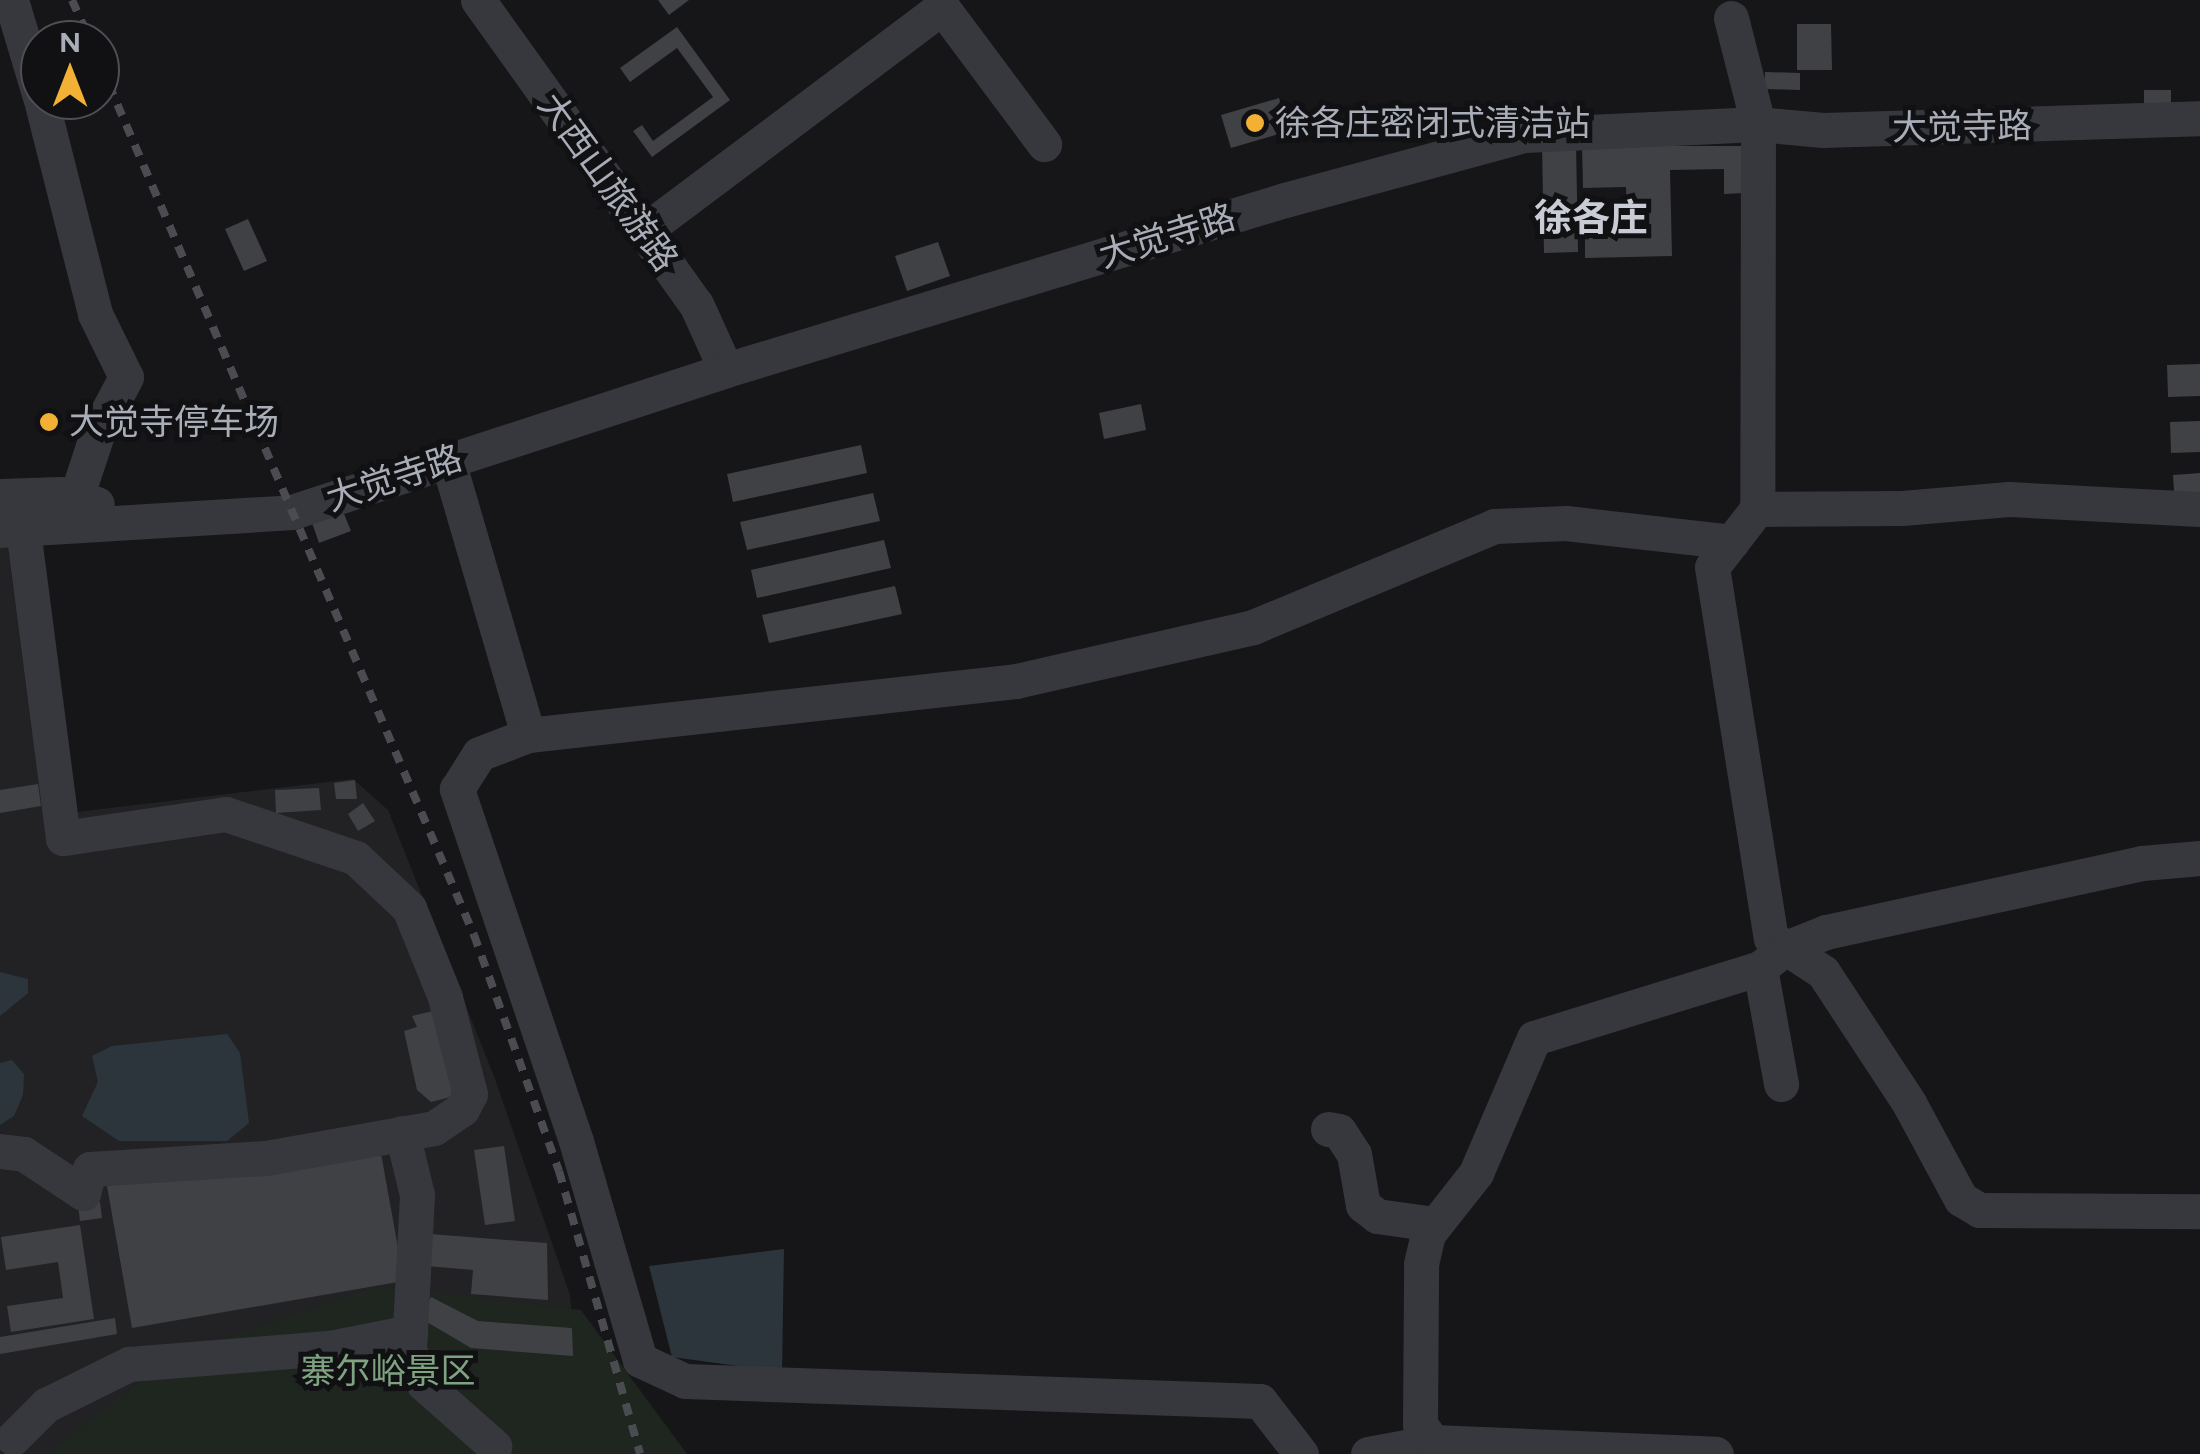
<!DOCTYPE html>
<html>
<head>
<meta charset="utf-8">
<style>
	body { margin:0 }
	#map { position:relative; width:2200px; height:1454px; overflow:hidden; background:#161618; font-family:Figtree,"Noto Sans SC",sans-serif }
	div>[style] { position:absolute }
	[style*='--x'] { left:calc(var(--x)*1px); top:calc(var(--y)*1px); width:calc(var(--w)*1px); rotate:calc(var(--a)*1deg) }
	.built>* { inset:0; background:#222225 }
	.green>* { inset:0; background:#1e261f }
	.water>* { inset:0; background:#2c353c }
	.building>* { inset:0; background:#404145 }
	.minor>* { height:35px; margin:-17.5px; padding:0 17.5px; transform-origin:17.5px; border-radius:17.5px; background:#37383d }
	.rail>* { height:8px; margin-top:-4px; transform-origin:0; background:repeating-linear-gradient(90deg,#4a4c52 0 12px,transparent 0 22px) }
	.dots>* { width:28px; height:28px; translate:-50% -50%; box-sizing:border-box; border:5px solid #111113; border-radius:50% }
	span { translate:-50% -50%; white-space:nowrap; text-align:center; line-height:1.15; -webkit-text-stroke:10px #111113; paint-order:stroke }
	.poi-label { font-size:35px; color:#a8adb8 }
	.left { translate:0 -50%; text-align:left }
	.street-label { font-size:35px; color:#a8adb8 }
	.park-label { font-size:35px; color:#7fa381 }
	.neighbourhood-label { font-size:38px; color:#c9ccd4; font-weight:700 }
	.north { position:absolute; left:20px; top:20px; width:100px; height:100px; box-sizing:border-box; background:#111113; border:2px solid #4d4f55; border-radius:50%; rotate:0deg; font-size:28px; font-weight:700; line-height:40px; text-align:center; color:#a8adb8 }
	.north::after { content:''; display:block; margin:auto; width:35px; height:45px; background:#f2b134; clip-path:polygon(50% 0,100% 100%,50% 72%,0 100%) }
</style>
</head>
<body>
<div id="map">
	<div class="built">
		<div style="clip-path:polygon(0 542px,7px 542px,43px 816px,353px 779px,388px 810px,495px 1079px,570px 1295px,576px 1355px,55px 1454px,0 1454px)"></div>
	</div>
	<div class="green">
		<div style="clip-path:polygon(377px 1286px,581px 1310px,687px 1454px,46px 1454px,171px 1357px)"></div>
	</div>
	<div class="water">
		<div style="clip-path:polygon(0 972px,28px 979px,28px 993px,0 1016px)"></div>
		<div style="clip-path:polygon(227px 1034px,240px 1053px,249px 1123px,227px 1141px,119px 1141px,82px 1116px,98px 1082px,92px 1056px,112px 1046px)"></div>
		<div style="clip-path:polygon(12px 1060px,24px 1074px,23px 1095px,14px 1116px,0 1125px,0 1063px)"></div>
		<div style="clip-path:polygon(784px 1249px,782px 1372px,672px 1357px,649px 1266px)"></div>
	</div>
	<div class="building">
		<div style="clip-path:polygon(658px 0,689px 0,669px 15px)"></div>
		<div style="clip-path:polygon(1797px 24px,1831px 24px,1832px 70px,1797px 70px)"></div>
		<div style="clip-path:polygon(677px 27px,730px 100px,652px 157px,633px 131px,642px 125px,653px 141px,713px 97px,677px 48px,630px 82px,620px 68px)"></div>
		<div style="clip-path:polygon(1765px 72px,1800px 73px,1800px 90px,1765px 89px)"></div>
		<div style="clip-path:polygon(2144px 90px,2171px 90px,2171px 103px,2144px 103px)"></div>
		<div style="clip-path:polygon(1279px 98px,1289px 131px,1231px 148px,1221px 115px)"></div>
		<div style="clip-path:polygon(1576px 143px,1578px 252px,1544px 253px,1542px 144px)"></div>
		<div style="clip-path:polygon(1582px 146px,1743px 146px,1744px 193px,1724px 194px,1724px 169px,1670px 170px,1672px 256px,1585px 258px,1585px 226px,1627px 225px,1626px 187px,1583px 188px)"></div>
		<div style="clip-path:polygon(248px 219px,267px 261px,244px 271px,225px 229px)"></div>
		<div style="clip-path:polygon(938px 242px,950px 276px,907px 291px,895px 256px)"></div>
		<div style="clip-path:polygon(2200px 364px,2200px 396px,2168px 397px,2167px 365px)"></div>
		<div style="clip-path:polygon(1141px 404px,1146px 430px,1104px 439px,1099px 413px)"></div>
		<div style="clip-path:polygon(2200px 421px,2200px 452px,2171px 453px,2170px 422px)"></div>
		<div style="clip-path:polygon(861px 445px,867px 473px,733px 502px,727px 474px)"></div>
		<div style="clip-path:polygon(2200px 473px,2200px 505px,2175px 506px,2173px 475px)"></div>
		<div style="clip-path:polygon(873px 493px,880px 521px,747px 550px,740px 522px)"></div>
		<div style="clip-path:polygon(342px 509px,351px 531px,319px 543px,311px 520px)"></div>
		<div style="clip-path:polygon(884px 540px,891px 568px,757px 598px,751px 570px)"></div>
		<div style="clip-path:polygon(895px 586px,902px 614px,769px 643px,762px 615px)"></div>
		<div style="clip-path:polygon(355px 780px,357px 799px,336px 799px,334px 783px)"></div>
		<div style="clip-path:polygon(38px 784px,41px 806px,0 813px,0 790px)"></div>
		<div style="clip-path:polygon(319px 788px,321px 810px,276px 813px,275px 790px)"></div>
		<div style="clip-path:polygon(363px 803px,375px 821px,358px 831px,348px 814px)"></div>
		<div style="clip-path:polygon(433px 1011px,454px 1078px,451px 1097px,431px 1102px,417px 1090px,404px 1031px,417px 1027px,412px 1016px)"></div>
		<div style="clip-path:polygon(504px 1146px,515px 1221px,485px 1225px,474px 1150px)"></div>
		<div style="clip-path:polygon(380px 1148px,404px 1281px,132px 1328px,107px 1186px)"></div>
		<div style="clip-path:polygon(100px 1202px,102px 1218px,80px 1221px,78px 1205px)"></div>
		<div style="clip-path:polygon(80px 1225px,94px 1319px,11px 1332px,7px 1306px,63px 1298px,58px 1262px,6px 1270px,1px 1237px)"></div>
		<div style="clip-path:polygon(430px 1234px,547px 1243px,548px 1300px,471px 1294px,473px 1270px,427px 1266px)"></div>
		<div style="clip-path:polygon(431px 1297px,478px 1321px,572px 1328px,573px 1356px,471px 1348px,420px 1318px)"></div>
		<div style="clip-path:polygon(115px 1318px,117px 1334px,0 1354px,0 1337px)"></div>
	</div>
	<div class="minor">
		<div style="--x:11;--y:0;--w:101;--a:73.4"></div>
		<div style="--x:478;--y:0;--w:374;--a:54.4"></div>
		<div style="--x:696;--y:304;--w:72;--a:65.6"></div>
		<div style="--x:1731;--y:18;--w:109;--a:75.7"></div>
		<div style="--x:1758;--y:124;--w:385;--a:90.1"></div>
		<div style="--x:1757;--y:509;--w:73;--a:127.8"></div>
		<div style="--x:1712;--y:567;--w:376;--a:81"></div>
		<div style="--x:1771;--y:938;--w:62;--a:33.2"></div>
		<div style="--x:1823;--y:972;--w:157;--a:56.7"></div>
		<div style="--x:1909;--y:1103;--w:109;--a:61.6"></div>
		<div style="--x:1961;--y:1199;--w:21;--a:31"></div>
		<div style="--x:1979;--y:1210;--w:221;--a:0.3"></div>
		<div style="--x:41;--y:100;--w:221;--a:75.8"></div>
		<div style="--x:95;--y:314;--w:70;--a:63.8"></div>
		<div style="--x:126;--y:377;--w:58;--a:117.9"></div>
		<div style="--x:99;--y:428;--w:74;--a:108.2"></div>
		<div style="--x:644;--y:231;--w:373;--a:-36.9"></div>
		<div style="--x:942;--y:7;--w:171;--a:53.3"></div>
		<div style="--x:448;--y:461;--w:285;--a:73.7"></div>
		<div style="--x:0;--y:496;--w:60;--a:-1.9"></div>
		<div style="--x:60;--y:494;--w:38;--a:15"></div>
		<div style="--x:1757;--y:509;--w:145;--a:-0.4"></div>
		<div style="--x:1902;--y:508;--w:107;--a:-4.8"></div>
		<div style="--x:2009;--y:499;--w:191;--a:3"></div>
		<div style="--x:0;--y:530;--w:293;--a:-3.5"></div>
		<div style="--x:292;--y:512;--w:457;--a:-18.1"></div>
		<div style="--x:726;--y:370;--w:584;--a:-16.92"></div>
		<div style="--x:1285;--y:200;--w:249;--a:-15.2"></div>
		<div style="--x:1525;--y:135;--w:233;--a:-2.7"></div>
		<div style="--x:1758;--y:124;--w:65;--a:5.3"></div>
		<div style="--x:1823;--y:130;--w:377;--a:-1.8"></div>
		<div style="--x:1760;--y:968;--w:118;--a:79.7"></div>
		<div style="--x:1328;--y:1129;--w:11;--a:10"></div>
		<div style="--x:1339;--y:1131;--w:27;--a:57"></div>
		<div style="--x:1354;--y:1154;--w:52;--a:80"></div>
		<div style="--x:1363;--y:1205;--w:18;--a:38"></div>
		<div style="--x:1377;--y:1216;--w:58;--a:8"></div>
		<div style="--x:402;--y:1133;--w:64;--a:76.4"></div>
		<div style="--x:417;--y:1195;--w:155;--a:93"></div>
		<div style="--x:409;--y:1350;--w:37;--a:66"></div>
		<div style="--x:424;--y:1384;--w:94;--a:41.5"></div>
		<div style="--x:0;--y:1151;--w:24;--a:7"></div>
		<div style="--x:24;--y:1154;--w:71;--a:33.5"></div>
		<div style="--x:83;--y:1193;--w:25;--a:-74"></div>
		<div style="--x:90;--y:1169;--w:176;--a:-3.6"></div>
		<div style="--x:266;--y:1158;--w:171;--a:-10.1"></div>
		<div style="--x:434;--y:1128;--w:34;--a:-34"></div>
		<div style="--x:462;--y:1109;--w:17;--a:-62"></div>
		<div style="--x:470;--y:1094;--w:100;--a:-104.5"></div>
		<div style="--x:445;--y:997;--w:96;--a:-112"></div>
		<div style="--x:409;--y:908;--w:73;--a:-136.7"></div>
		<div style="--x:356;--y:858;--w:137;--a:-161.3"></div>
		<div style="--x:226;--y:814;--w:165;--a:171.6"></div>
		<div style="--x:63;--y:838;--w:312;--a:-97.4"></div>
		<div style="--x:13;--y:1438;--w:47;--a:-45"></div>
		<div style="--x:46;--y:1405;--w:93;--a:-26.3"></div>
		<div style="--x:129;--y:1364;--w:202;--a:-4.6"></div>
		<div style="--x:330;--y:1348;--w:82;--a:-11.3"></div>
		<div style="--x:1301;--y:1454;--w:67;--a:-127.7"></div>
		<div style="--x:1260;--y:1401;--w:575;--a:-178.01"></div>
		<div style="--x:685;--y:1381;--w:50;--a:-155"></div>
		<div style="--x:640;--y:1360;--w:228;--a:-106.3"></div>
		<div style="--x:576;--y:1141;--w:372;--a:-108.7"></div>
		<div style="--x:457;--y:789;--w:41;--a:-57.8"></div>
		<div style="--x:479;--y:754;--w:53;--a:-21.2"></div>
		<div style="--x:528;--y:735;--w:491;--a:-6.3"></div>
		<div style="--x:1016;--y:681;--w:243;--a:-12.8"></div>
		<div style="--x:1253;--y:627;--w:261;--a:-22.7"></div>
		<div style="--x:1494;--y:526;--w:72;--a:-2.4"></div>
		<div style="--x:1566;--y:523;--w:167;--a:6.5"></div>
		<div style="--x:1368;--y:1454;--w:66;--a:-10.5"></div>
		<div style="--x:1433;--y:1442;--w:21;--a:-127"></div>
		<div style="--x:1420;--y:1425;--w:161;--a:-89.6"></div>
		<div style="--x:1421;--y:1264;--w:31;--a:-77"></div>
		<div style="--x:1428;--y:1234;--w:78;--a:-51.8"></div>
		<div style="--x:1476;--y:1173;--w:147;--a:-66.8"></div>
		<div style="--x:1534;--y:1038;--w:237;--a:-17.2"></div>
		<div style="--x:1760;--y:968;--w:33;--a:-38"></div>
		<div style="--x:1786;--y:948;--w:43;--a:-21.8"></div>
		<div style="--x:1826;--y:932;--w:323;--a:-12.3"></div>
		<div style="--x:2142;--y:863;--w:58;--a:-4.9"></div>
		<div style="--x:1438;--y:1454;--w:13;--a:-113"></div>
		<div style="--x:1433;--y:1442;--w:283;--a:2.4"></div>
	</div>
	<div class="rail">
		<div style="--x:72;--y:0;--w:44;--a:65.8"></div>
		<div style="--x:100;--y:64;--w:948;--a:66.76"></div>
		<div style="--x:474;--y:935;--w:251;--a:70.2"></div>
		<div style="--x:559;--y:1171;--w:294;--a:74"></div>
	</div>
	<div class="dots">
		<div style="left:1255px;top:123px;background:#f2b134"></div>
		<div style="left:49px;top:422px;background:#f2b134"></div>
	</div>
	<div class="poi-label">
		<span class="left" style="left:1275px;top:123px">徐各庄密闭式清洁站</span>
		<span class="left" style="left:69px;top:422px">大觉寺停车场</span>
	</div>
	<div class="street-label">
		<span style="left:1962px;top:127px;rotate:-1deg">大觉寺路</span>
		<span style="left:608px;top:182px;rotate:54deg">大西山旅游路</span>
		<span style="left:1167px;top:236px;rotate:-17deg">大觉寺路</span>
		<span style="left:394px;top:478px;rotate:-18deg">大觉寺路</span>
	</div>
	<div class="park-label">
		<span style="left:388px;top:1371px">寨尔峪景区</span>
	</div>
	<div class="neighbourhood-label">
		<span style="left:1591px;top:219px">徐各庄</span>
	</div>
	<div class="north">N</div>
</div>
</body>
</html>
